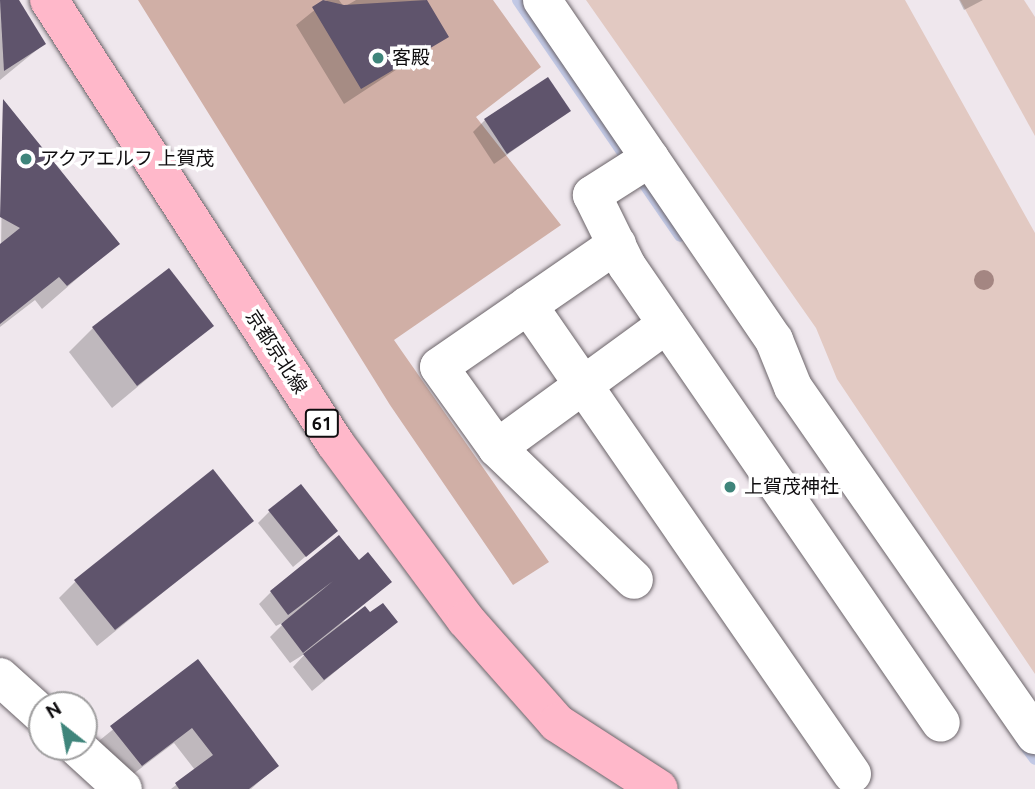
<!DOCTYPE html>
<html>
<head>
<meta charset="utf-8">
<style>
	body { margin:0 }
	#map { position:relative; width:1035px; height:789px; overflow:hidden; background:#efe7ed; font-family:Ubuntu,"Noto Sans JP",sans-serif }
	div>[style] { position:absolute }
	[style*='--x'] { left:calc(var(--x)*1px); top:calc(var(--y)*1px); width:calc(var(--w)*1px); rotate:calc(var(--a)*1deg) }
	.green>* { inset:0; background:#e2c9c2 }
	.forest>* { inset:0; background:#d0afa6 }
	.shadow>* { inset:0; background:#0003 }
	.stream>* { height:12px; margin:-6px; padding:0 6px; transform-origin:6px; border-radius:6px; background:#c2c9e6 }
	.building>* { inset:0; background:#5f546c }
	.roads { filter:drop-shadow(0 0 2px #6b6469) drop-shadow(0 0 2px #6b6469) }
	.minor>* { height:38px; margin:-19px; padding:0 19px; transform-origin:19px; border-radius:19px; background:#fff }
	.major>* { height:38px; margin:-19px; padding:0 19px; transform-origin:19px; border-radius:19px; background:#ffb8ca }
	.trees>* { width:20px; height:20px; margin:-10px; border-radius:50%; background:#a48682 }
	.dots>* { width:19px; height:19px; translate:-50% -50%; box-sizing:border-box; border:4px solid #fff; border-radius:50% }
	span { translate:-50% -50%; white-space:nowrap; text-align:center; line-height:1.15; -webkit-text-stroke:7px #fff; paint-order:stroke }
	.shield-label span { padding:2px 5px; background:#fff; border:2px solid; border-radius:5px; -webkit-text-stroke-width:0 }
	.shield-label { font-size:18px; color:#0f0d0f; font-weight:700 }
	.poi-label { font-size:19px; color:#0f0d0f }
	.left { translate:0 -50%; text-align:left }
	.street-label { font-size:19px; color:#0f0d0f }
	.north { position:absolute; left:28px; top:691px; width:70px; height:70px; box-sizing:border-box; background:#fff; border:2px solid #9f9e9f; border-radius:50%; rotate:329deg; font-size:19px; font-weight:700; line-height:28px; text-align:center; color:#0f0d0f }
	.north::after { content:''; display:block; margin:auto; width:24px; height:32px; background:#3f857b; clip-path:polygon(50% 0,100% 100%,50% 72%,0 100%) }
</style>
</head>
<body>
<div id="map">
	<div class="green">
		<div style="clip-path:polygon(586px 0,905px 0,1035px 233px,1035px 674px,837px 379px,816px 328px)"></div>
		<div style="clip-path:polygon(960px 0,1024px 0,1035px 17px,1035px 136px)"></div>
	</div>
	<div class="forest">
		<div style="clip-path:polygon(138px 0,493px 0,541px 67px,476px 117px,561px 225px,394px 340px,549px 562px,513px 585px,390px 405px)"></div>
	</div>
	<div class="shadow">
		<div style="clip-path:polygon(0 0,14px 0,44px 44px,0 80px)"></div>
		<div style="clip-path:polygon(327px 0,339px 0,344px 7px,356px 0,424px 0,446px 37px,344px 104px,296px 25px)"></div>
		<div style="clip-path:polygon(959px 0,983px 0,964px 10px)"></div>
		<div style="clip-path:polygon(3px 101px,117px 244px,42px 309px,35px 300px,0 327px)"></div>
		<div style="clip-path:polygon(569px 111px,494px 164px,473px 132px,485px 120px)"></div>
		<div style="clip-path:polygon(211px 326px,112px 408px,69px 352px,93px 328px)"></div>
		<div style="clip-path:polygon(270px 511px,336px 531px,293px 567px,258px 523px)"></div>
		<div style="clip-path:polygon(251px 521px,97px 646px,59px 598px,76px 581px)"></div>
		<div style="clip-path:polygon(358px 563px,390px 582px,341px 622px,369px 615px,395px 622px,312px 691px,293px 667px,306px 653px,290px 663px,270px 637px,286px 621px,276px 626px,259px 604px,271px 592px)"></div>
		<div style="clip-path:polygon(198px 661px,277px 766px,251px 789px,171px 789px,195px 770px,174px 743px,124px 781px,95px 744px)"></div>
	</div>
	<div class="stream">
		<div style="--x:518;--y:0;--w:286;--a:55.5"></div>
		<div style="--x:1022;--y:741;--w:22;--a:54"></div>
	</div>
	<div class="building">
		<div style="clip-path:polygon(0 0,19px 0,46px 44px,4px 71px)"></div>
		<div style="clip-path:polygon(323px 0,344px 5px,427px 0,449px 37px,361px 89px,312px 7px)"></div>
		<div style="clip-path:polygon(548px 77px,571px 111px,507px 154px,484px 119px)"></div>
		<div style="clip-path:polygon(3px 99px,120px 244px,67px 286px,59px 277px,0 324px,0 244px,20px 228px,0 217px)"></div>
		<div style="clip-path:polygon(169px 268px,214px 326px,137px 386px,92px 327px)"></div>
		<div style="clip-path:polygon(213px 469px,254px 521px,115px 630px,74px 580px)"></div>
		<div style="clip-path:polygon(301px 484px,338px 531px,306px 557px,268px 510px)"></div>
		<div style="clip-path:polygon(339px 535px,359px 560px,368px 552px,392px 582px,303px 653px,281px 624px,333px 581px,288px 615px,270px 591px)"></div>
		<div style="clip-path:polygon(383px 603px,398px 622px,324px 680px,303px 654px,365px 606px,370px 612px)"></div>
		<div style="clip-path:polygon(198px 659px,279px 766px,249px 789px,179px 789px,175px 783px,213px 755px,192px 728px,142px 766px,110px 726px)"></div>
	</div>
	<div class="roads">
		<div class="minor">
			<div style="--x:542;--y:0;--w:412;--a:55.7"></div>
			<div style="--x:774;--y:340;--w:51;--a:68"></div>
			<div style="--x:793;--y:387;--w:424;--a:55.2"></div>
			<div style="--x:650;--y:158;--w:69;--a:147.5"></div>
			<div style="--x:592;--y:195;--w:79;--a:63.8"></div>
			<div style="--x:627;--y:266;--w:554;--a:55.51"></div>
			<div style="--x:617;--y:244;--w:216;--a:145.4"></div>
			<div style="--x:439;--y:367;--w:100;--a:54.4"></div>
			<div style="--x:497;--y:448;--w:190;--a:43.9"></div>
			<div style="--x:528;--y:305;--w:570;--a:55.36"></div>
			<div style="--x:497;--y:448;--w:210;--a:-36.1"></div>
			<div style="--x:0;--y:677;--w:57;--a:42.1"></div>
			<div style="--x:77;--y:747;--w:62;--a:42.4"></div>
		</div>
		<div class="major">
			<div style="--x:49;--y:0;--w:527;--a:57.15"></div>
			<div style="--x:335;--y:443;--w:220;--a:53.5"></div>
			<div style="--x:466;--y:620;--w:137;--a:48.5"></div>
			<div style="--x:557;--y:723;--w:121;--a:32.9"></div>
		</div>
	</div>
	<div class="trees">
		<div style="left:984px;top:280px"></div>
	</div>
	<div class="dots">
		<div style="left:378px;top:58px;background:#3f857b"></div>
		<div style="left:26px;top:159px;background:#3f857b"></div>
		<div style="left:730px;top:487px;background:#3f857b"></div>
	</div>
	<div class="shield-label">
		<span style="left:322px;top:423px">61</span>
	</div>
	<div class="poi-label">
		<span class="left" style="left:392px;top:58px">客殿</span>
		<span class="left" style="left:40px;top:159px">アクアエルフ 上賀茂</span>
		<span class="left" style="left:744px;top:487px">上賀茂神社</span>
	</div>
	<div class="street-label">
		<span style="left:276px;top:352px;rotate:57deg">京都京北線</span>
	</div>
	<div class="north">N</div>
</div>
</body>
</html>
